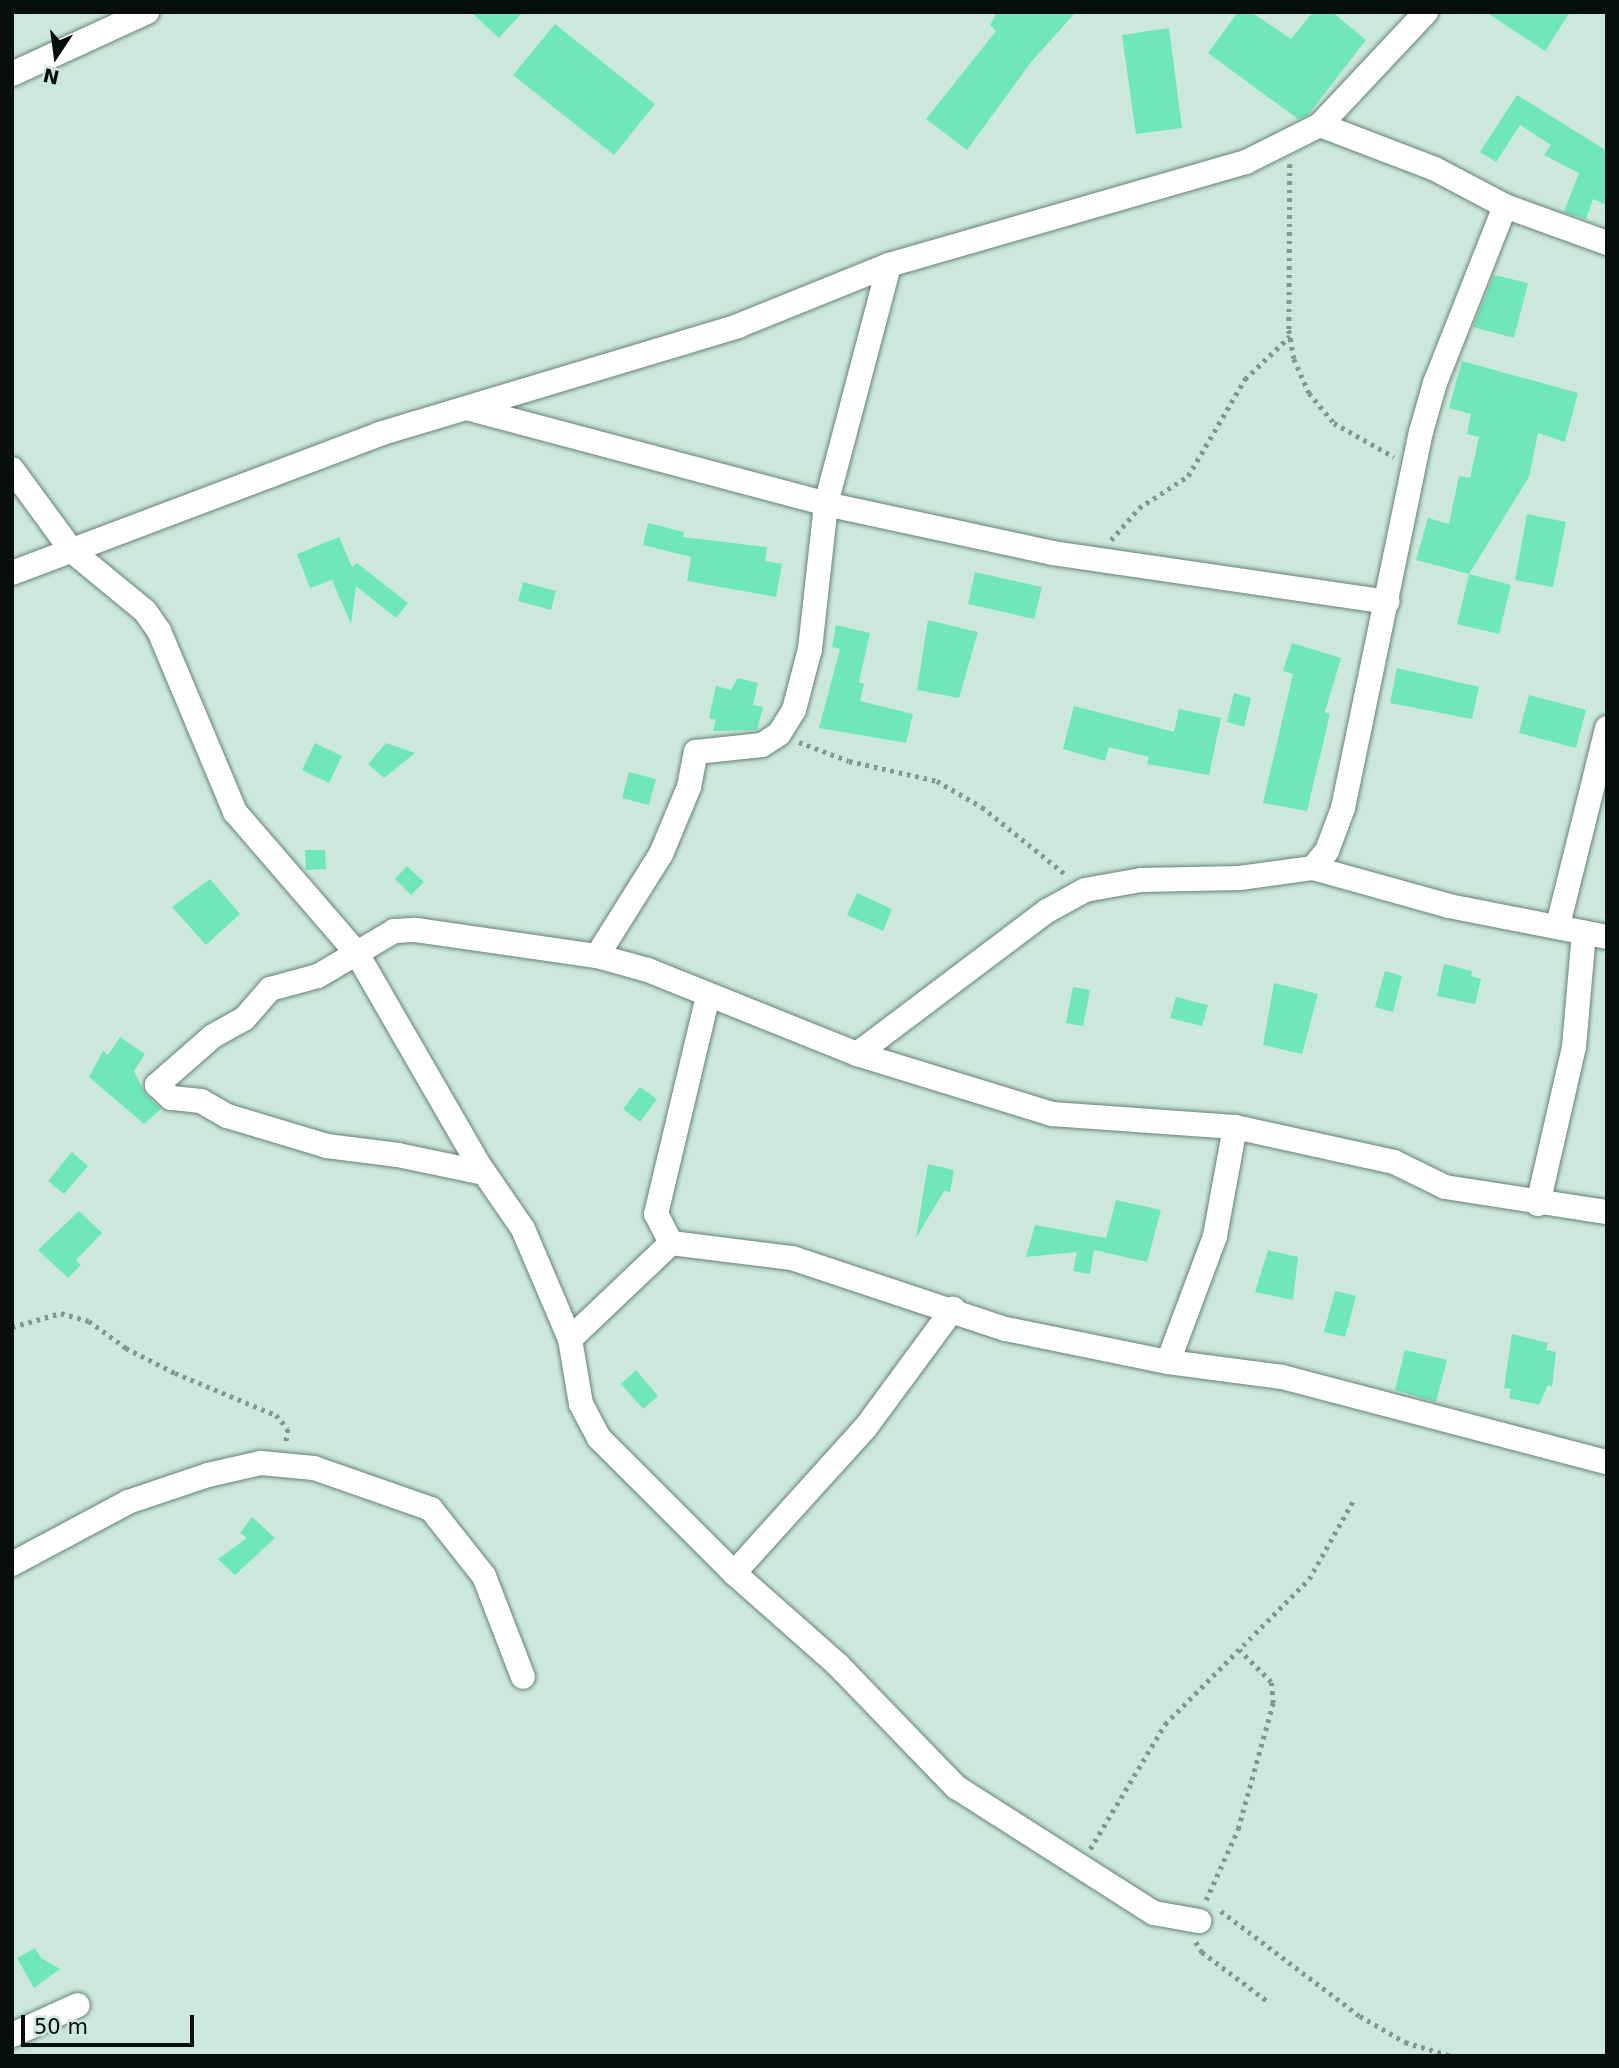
<!DOCTYPE html>
<html>
<head>
<meta charset="utf-8">
<style>
	body { margin:0 }
	#map { position:relative; width:1619px; height:2068px; overflow:hidden; background:#cce8dc; font-family:"DejaVu Sans",sans-serif }
	div>[style] { position:absolute }
	[style*='--x'] { left:calc(var(--x)*1px); top:calc(var(--y)*1px); width:calc(var(--w)*1px); rotate:calc(var(--a)*1deg) }
	.building>* { inset:0; background:#6fe7ba }
	.path>* { height:4.5px; margin-top:-2.25px; transform-origin:0; background:repeating-linear-gradient(90deg,#82978e 0 3.5px,transparent 0 8.5px) }
	.roads { filter:drop-shadow(0 0 2px #688276) drop-shadow(0 0 2px #688276) }
	.street>* { height:24px; margin:-12px; padding:0 12px; transform-origin:12px; border-radius:12px; background:#fff }
	span { translate:-50% -50%; white-space:nowrap; text-align:center; line-height:1.15; -webkit-text-stroke:6px #cce8dc; paint-order:stroke }
	.frame { position:absolute; inset:0; border:14px solid #060f0b; pointer-events:none }
	.north { position:absolute; left:21px; top:21px; width:70px; height:70px; -webkit-text-stroke:5px #cce8dc; paint-order:stroke; rotate:193deg; font-size:19px; font-weight:700; line-height:28px; text-align:center; color:#060f0b }
	.north::after { content:''; display:block; margin:auto; width:24px; height:32px; background:#060f0b; clip-path:polygon(50% 0,100% 100%,50% 72%,0 100%) }
	.scale { position:absolute; left:21px; top:2015px; width:173px; height:32px; box-sizing:border-box; border:4px solid #060f0b; border-top:0; padding-left:9px; font-size:21px; line-height:24px; white-space:nowrap; color:#060f0b; -webkit-text-stroke:5px #cce8dc; paint-order:stroke }
</style>
</head>
<body>
<div id="map">
	<div class="building">
		<div style="clip-path:polygon(471px 12px,523px 12px,499px 38px)"></div>
		<div style="clip-path:polygon(997px 12px,1076px 12px,1031px 62px,967px 150px,926px 119px,996px 31px,990px 25px)"></div>
		<div style="clip-path:polygon(1238px 12px,1251px 12px,1291px 39px,1313px 12px,1332px 12px,1366px 40px,1308px 115px,1298px 119px,1208px 53px)"></div>
		<div style="clip-path:polygon(1486px 12px,1570px 12px,1545px 51px)"></div>
		<div style="clip-path:polygon(555px 24px,655px 104px,614px 155px,513px 75px)"></div>
		<div style="clip-path:polygon(1169px 28px,1182px 128px,1136px 134px,1122px 35px)"></div>
		<div style="clip-path:polygon(1517px 95px,1607px 151px,1607px 205px,1593px 199px,1586px 219px,1564px 212px,1579px 173px,1544px 155px,1551px 145px,1520px 125px,1496px 162px,1480px 152px)"></div>
		<div style="clip-path:polygon(1494px 275px,1528px 283px,1514px 338px,1473px 327px)"></div>
		<div style="clip-path:polygon(1462px 361px,1578px 393px,1565px 442px,1538px 433px,1529px 477px,1469px 574px,1416px 560px,1428px 518px,1449px 524px,1459px 476px,1470px 478px,1479px 437px,1467px 434px,1471px 414px,1449px 408px)"></div>
		<div style="clip-path:polygon(1527px 514px,1566px 522px,1553px 587px,1515px 580px)"></div>
		<div style="clip-path:polygon(648px 523px,684px 532px,683px 537px,767px 547px,765px 561px,782px 564px,776px 597px,687px 581px,691px 557px,643px 545px)"></div>
		<div style="clip-path:polygon(339px 537px,352px 567px,357px 563px,408px 603px,396px 618px,356px 586px,351px 624px,332px 580px,310px 588px,297px 554px)"></div>
		<div style="clip-path:polygon(975px 572px,1042px 587px,1034px 619px,968px 604px)"></div>
		<div style="clip-path:polygon(1469px 574px,1511px 585px,1499px 634px,1457px 624px)"></div>
		<div style="clip-path:polygon(523px 582px,556px 591px,551px 610px,518px 601px)"></div>
		<div style="clip-path:polygon(928px 620px,978px 632px,959px 698px,917px 690px)"></div>
		<div style="clip-path:polygon(836px 625px,870px 633px,859px 682px,864px 684px,860px 701px,913px 714px,906px 743px,819px 728px,840px 649px,832px 647px)"></div>
		<div style="clip-path:polygon(1292px 643px,1341px 658px,1325px 712px,1330px 714px,1307px 811px,1263px 803px,1293px 674px,1283px 671px)"></div>
		<div style="clip-path:polygon(1397px 668px,1479px 687px,1472px 719px,1390px 703px)"></div>
		<div style="clip-path:polygon(738px 678px,758px 683px,753px 705px,763px 707px,757px 730px,713px 731px,716px 720px,709px 718px,716px 686px,731px 690px)"></div>
		<div style="clip-path:polygon(1234px 693px,1251px 698px,1244px 727px,1227px 722px)"></div>
		<div style="clip-path:polygon(1529px 695px,1586px 710px,1576px 748px,1519px 733px)"></div>
		<div style="clip-path:polygon(1074px 706px,1174px 732px,1179px 709px,1221px 718px,1209px 775px,1147px 764px,1149px 757px,1109px 747px,1105px 761px,1063px 749px)"></div>
		<div style="clip-path:polygon(315px 743px,342px 756px,329px 783px,302px 770px)"></div>
		<div style="clip-path:polygon(386px 743px,415px 753px,384px 778px,368px 764px)"></div>
		<div style="clip-path:polygon(629px 772px,656px 779px,649px 805px,622px 798px)"></div>
		<div style="clip-path:polygon(305px 850px,325px 850px,326px 869px,306px 870px)"></div>
		<div style="clip-path:polygon(407px 866px,424px 882px,411px 895px,395px 879px)"></div>
		<div style="clip-path:polygon(210px 879px,240px 914px,206px 945px,172px 907px)"></div>
		<div style="clip-path:polygon(857px 893px,892px 909px,883px 931px,847px 915px)"></div>
		<div style="clip-path:polygon(1444px 964px,1472px 971px,1471px 976px,1481px 979px,1475px 1004px,1437px 996px)"></div>
		<div style="clip-path:polygon(1385px 971px,1402px 976px,1393px 1012px,1375px 1007px)"></div>
		<div style="clip-path:polygon(1274px 983px,1318px 994px,1302px 1054px,1263px 1045px)"></div>
		<div style="clip-path:polygon(1073px 987px,1090px 990px,1083px 1026px,1066px 1023px)"></div>
		<div style="clip-path:polygon(1176px 997px,1208px 1005px,1202px 1026px,1170px 1018px)"></div>
		<div style="clip-path:polygon(120px 1037px,145px 1054px,134px 1071px,146px 1095px,161px 1109px,144px 1124px,89px 1077px,103px 1051px,108px 1055px)"></div>
		<div style="clip-path:polygon(640px 1087px,657px 1099px,640px 1122px,623px 1109px)"></div>
		<div style="clip-path:polygon(72px 1152px,88px 1166px,64px 1194px,48px 1181px)"></div>
		<div style="clip-path:polygon(928px 1164px,954px 1170px,950px 1192px,944px 1191px,916px 1238px)"></div>
		<div style="clip-path:polygon(1116px 1200px,1161px 1210px,1147px 1262px,1094px 1250px,1090px 1274px,1073px 1271px,1077px 1252px,1026px 1257px,1035px 1225px,1106px 1238px)"></div>
		<div style="clip-path:polygon(79px 1211px,102px 1233px,76px 1260px,81px 1265px,68px 1278px,38px 1250px)"></div>
		<div style="clip-path:polygon(1268px 1250px,1298px 1257px,1293px 1300px,1255px 1292px)"></div>
		<div style="clip-path:polygon(1335px 1291px,1356px 1296px,1345px 1337px,1324px 1332px)"></div>
		<div style="clip-path:polygon(1512px 1334px,1548px 1343px,1546px 1350px,1556px 1352px,1552px 1387px,1548px 1385px,1539px 1405px,1509px 1398px,1511px 1389px,1504px 1388px)"></div>
		<div style="clip-path:polygon(1405px 1350px,1447px 1360px,1436px 1402px,1395px 1390px)"></div>
		<div style="clip-path:polygon(636px 1370px,658px 1396px,643px 1409px,621px 1384px)"></div>
		<div style="clip-path:polygon(252px 1517px,275px 1538px,235px 1575px,218px 1559px,247px 1538px,240px 1533px)"></div>
		<div style="clip-path:polygon(35px 1948px,41px 1958px,60px 1969px,34px 1988px,17px 1958px)"></div>
	</div>
	<div class="path">
		<div style="--x:1290;--y:164;--w:166;--a:90.3"></div>
		<div style="--x:1289;--y:330;--w:29;--a:80"></div>
		<div style="--x:1294;--y:359;--w:37;--a:66"></div>
		<div style="--x:1309;--y:393;--w:39;--a:50"></div>
		<div style="--x:1334;--y:423;--w:69;--a:29.5"></div>
		<div style="--x:1111;--y:540;--w:43;--a:-48.8"></div>
		<div style="--x:1139;--y:508;--w:59;--a:-33.1"></div>
		<div style="--x:1188;--y:476;--w:113;--a:-59.6"></div>
		<div style="--x:1245;--y:379;--w:62;--a:-43.7"></div>
		<div style="--x:799;--y:742;--w:53;--a:20.8"></div>
		<div style="--x:849;--y:761;--w:90;--a:12.8"></div>
		<div style="--x:937;--y:781;--w:52;--a:30"></div>
		<div style="--x:982;--y:807;--w:107;--a:38.9"></div>
		<div style="--x:12;--y:1327;--w:51;--a:-15.9"></div>
		<div style="--x:61;--y:1313;--w:29;--a:16"></div>
		<div style="--x:89;--y:1321;--w:46;--a:36.1"></div>
		<div style="--x:126;--y:1348;--w:55;--a:27"></div>
		<div style="--x:175;--y:1373;--w:109;--a:22.6"></div>
		<div style="--x:276;--y:1415;--w:18;--a:49"></div>
		<div style="--x:288;--y:1429;--w:14;--a:98"></div>
		<div style="--x:1090;--y:1849;--w:146;--a:-59"></div>
		<div style="--x:1165;--y:1724;--w:204;--a:-45.2"></div>
		<div style="--x:1309;--y:1579;--w:92;--a:-60.6"></div>
		<div style="--x:1206;--y:1900;--w:78;--a:-65.7"></div>
		<div style="--x:1238;--y:1829;--w:131;--a:-74.5"></div>
		<div style="--x:1273;--y:1703;--w:21;--a:-95"></div>
		<div style="--x:1271;--y:1682;--w:45;--a:-135"></div>
		<div style="--x:1221;--y:1911;--w:174;--a:37.1"></div>
		<div style="--x:1360;--y:2016;--w:52;--a:30"></div>
		<div style="--x:1405;--y:2042;--w:48;--a:16.9"></div>
		<div style="--x:1196;--y:1942;--w:12;--a:59"></div>
		<div style="--x:1202;--y:1952;--w:85;--a:36.9"></div>
	</div>
	<div class="roads">
		<div class="street">
			<div style="--x:12;--y:74;--w:149;--a:-24.7"></div>
			<div style="--x:1320;--y:125;--w:123;--a:20.9"></div>
			<div style="--x:1435;--y:169;--w:79;--a:27.9"></div>
			<div style="--x:1505;--y:206;--w:109;--a:19.9"></div>
			<div style="--x:470;--y:409;--w:368;--a:14.9"></div>
			<div style="--x:826;--y:504;--w:232;--a:12.2"></div>
			<div style="--x:1053;--y:553;--w:338;--a:8.3"></div>
			<div style="--x:12;--y:469;--w:102;--a:53.8"></div>
			<div style="--x:72;--y:551;--w:94;--a:39.4"></div>
			<div style="--x:145;--y:611;--w:24;--a:55"></div>
			<div style="--x:159;--y:631;--w:196;--a:67.2"></div>
			<div style="--x:235;--y:812;--w:185;--a:49.2"></div>
			<div style="--x:356;--y:952;--w:242;--a:60"></div>
			<div style="--x:477;--y:1162;--w:81;--a:55.5"></div>
			<div style="--x:523;--y:1229;--w:120;--a:66.9"></div>
			<div style="--x:570;--y:1339;--w:66;--a:80.4"></div>
			<div style="--x:581;--y:1404;--w:38;--a:62"></div>
			<div style="--x:599;--y:1438;--w:191;--a:45"></div>
			<div style="--x:734;--y:1573;--w:139;--a:41.5"></div>
			<div style="--x:838;--y:1665;--w:170;--a:46"></div>
			<div style="--x:956;--y:1787;--w:235;--a:32.5"></div>
			<div style="--x:1154;--y:1913;--w:46;--a:10.1"></div>
			<div style="--x:12;--y:573;--w:392;--a:-20.7"></div>
			<div style="--x:379;--y:434;--w:375;--a:-16.7"></div>
			<div style="--x:738;--y:326;--w:163;--a:-22"></div>
			<div style="--x:889;--y:265;--w:372;--a:-16.1"></div>
			<div style="--x:1246;--y:162;--w:83;--a:-26.6"></div>
			<div style="--x:1320;--y:125;--w:155;--a:-46.8"></div>
			<div style="--x:1313;--y:868;--w:22;--a:-51"></div>
			<div style="--x:1327;--y:851;--w:46;--a:-69.6"></div>
			<div style="--x:1343;--y:808;--w:384;--a:-78.3"></div>
			<div style="--x:1421;--y:432;--w:51;--a:-74.1"></div>
			<div style="--x:1435;--y:383;--w:190;--a:-68.4"></div>
			<div style="--x:1558;--y:925;--w:203;--a:-76"></div>
			<div style="--x:597;--y:956;--w:120;--a:-57.9"></div>
			<div style="--x:661;--y:854;--w:73;--a:-67.3"></div>
			<div style="--x:689;--y:787;--w:36;--a:-79"></div>
			<div style="--x:696;--y:752;--w:66;--a:-6.1"></div>
			<div style="--x:762;--y:745;--w:20;--a:-33"></div>
			<div style="--x:779;--y:734;--w:28;--a:-58"></div>
			<div style="--x:794;--y:710;--w:63;--a:-75.3"></div>
			<div style="--x:810;--y:649;--w:146;--a:-83.7"></div>
			<div style="--x:826;--y:504;--w:247;--a:-75.2"></div>
			<div style="--x:857;--y:1054;--w:238;--a:-37"></div>
			<div style="--x:1047;--y:911;--w:43;--a:-28.9"></div>
			<div style="--x:1085;--y:890;--w:57;--a:-10.1"></div>
			<div style="--x:1141;--y:880;--w:99;--a:-1.2"></div>
			<div style="--x:1240;--y:878;--w:74;--a:-7.8"></div>
			<div style="--x:1313;--y:868;--w:141;--a:15.6"></div>
			<div style="--x:1449;--y:906;--w:161;--a:11.1"></div>
			<div style="--x:484;--y:1173;--w:88;--a:-168.2"></div>
			<div style="--x:398;--y:1155;--w:72;--a:-172.8"></div>
			<div style="--x:327;--y:1146;--w:104;--a:-163.3"></div>
			<div style="--x:227;--y:1116;--w:30;--a:-150"></div>
			<div style="--x:201;--y:1101;--w:30;--a:-174"></div>
			<div style="--x:171;--y:1098;--w:19;--a:-137"></div>
			<div style="--x:157;--y:1085;--w:74;--a:-41.2"></div>
			<div style="--x:213;--y:1036;--w:35;--a:-29"></div>
			<div style="--x:244;--y:1019;--w:40;--a:-49"></div>
			<div style="--x:270;--y:989;--w:50;--a:-15.2"></div>
			<div style="--x:318;--y:976;--w:88;--a:-30.6"></div>
			<div style="--x:394;--y:931;--w:22;--a:-3"></div>
			<div style="--x:416;--y:930;--w:183;--a:8.2"></div>
			<div style="--x:597;--y:956;--w:53;--a:15.4"></div>
			<div style="--x:648;--y:970;--w:225;--a:21.9"></div>
			<div style="--x:857;--y:1054;--w:204;--a:17.1"></div>
			<div style="--x:1052;--y:1114;--w:183;--a:4.1"></div>
			<div style="--x:1235;--y:1127;--w:163;--a:12.4"></div>
			<div style="--x:1394;--y:1162;--w:57;--a:26.1"></div>
			<div style="--x:1445;--y:1187;--w:164;--a:8.8"></div>
			<div style="--x:1538;--y:1204;--w:161;--a:-77.1"></div>
			<div style="--x:1574;--y:1047;--w:115;--a:-85"></div>
			<div style="--x:671;--y:1243;--w:122;--a:7.1"></div>
			<div style="--x:792;--y:1258;--w:225;--a:18.4"></div>
			<div style="--x:1006;--y:1329;--w:165;--a:11.5"></div>
			<div style="--x:1168;--y:1362;--w:115;--a:7.5"></div>
			<div style="--x:1282;--y:1377;--w:336;--a:14.7"></div>
			<div style="--x:570;--y:1339;--w:139;--a:-43.5"></div>
			<div style="--x:671;--y:1243;--w:33;--a:-117"></div>
			<div style="--x:656;--y:1214;--w:225;--a:-76.6"></div>
			<div style="--x:1168;--y:1362;--w:134;--a:-69.5"></div>
			<div style="--x:1215;--y:1236;--w:111;--a:-79.6"></div>
			<div style="--x:12;--y:1564;--w:132;--a:-28.1"></div>
			<div style="--x:128;--y:1502;--w:84;--a:-18.6"></div>
			<div style="--x:208;--y:1475;--w:54;--a:-12.8"></div>
			<div style="--x:261;--y:1463;--w:53;--a:5.4"></div>
			<div style="--x:314;--y:1468;--w:124;--a:19.3"></div>
			<div style="--x:431;--y:1509;--w:85;--a:51.7"></div>
			<div style="--x:484;--y:1576;--w:108;--a:68.9"></div>
			<div style="--x:734;--y:1573;--w:197;--a:-47.9"></div>
			<div style="--x:866;--y:1427;--w:147;--a:-53.6"></div>
			<div style="--x:12;--y:2035;--w:72;--a:-24.4"></div>
		</div>
	</div>
	<div class="frame"></div>
	<div class="north">N</div>
	<div class="scale">50 m</div>
</div>
</body>
</html>
